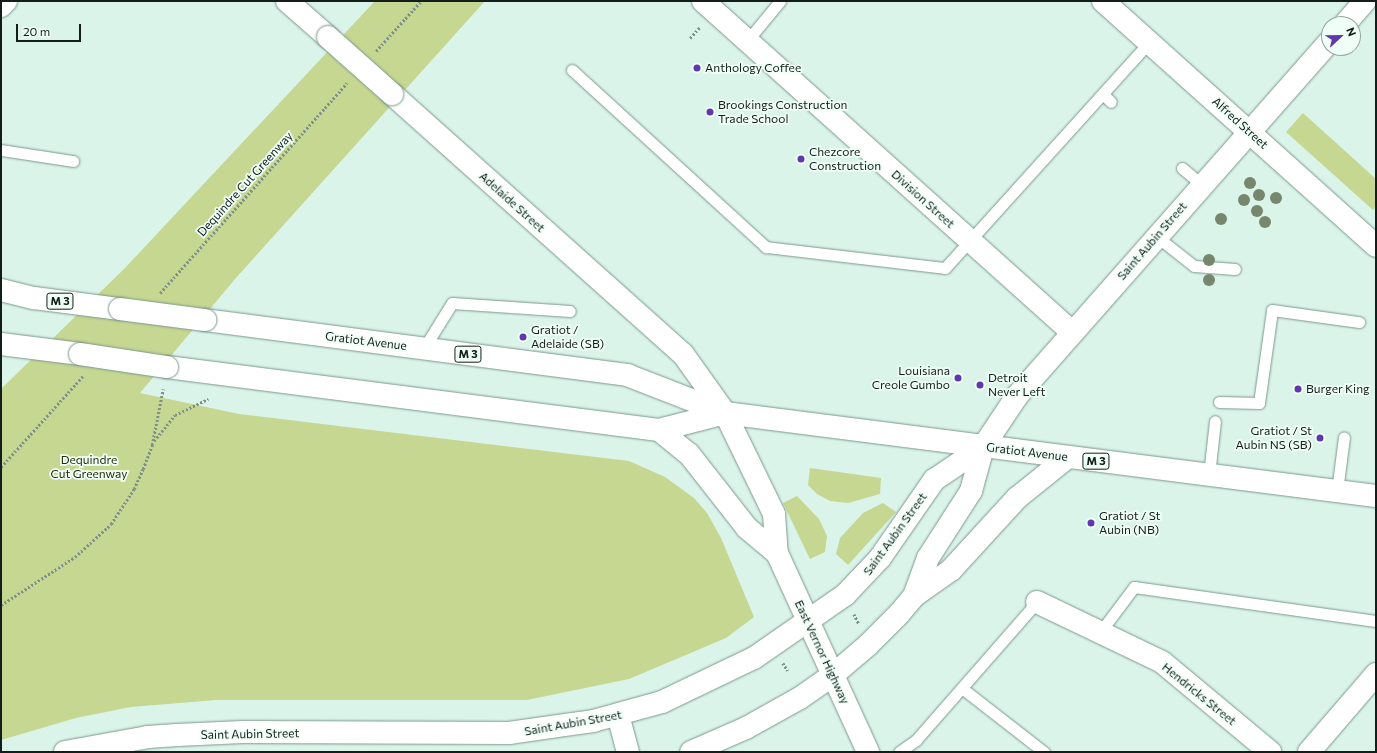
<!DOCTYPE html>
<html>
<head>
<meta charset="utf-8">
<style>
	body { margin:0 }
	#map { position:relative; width:1377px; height:753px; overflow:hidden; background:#daf4ea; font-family:Commissioner,sans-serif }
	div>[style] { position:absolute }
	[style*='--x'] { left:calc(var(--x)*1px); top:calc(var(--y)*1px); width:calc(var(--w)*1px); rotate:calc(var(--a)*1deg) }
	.green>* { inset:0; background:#c5d791 }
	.path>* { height:2.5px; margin-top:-1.25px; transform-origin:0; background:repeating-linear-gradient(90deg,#7e9089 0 2px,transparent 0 4px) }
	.roads { filter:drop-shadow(0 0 1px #7e978d) drop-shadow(0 0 1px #7e978d) }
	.service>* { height:11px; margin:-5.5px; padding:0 5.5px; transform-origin:5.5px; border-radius:5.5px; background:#fff }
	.minor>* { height:22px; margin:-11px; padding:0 11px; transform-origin:11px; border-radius:11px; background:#fff }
	.tertiary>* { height:22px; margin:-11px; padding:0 11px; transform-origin:11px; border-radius:11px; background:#fff }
	.secondary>* { height:22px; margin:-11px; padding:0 11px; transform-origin:11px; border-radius:11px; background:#fff }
	.primary>* { height:22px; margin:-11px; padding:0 11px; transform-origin:11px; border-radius:11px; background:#fff }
	.bridges { filter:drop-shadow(0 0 1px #7e978d) drop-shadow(0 0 1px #7e978d) }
	.minor-bridge>* { height:22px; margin:-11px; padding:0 11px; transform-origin:11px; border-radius:11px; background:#fff }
	.primary-bridge>* { height:22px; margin:-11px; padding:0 11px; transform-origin:11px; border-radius:11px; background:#fff }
	.trees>* { width:12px; height:12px; margin:-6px; border-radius:50%; background:#77876d }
	.dots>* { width:11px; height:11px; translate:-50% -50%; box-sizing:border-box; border:2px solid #effff8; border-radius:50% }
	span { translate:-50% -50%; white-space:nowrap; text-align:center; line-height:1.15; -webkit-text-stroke:3.5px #effff8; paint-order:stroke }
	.shield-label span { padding:1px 3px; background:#effff8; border:1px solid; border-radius:3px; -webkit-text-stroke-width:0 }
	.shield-label { font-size:11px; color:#131d19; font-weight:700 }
	.poi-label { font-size:12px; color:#131d19 }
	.left { translate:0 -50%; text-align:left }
	.right { translate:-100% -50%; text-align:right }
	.street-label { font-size:12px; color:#131d19 }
	.park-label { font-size:12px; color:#262d06 }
	.frame { position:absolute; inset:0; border:2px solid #131d19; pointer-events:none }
	.north { position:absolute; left:1321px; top:16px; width:40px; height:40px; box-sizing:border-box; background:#effff8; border:1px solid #97a59f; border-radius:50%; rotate:68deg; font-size:11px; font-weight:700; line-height:16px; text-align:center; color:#131d19 }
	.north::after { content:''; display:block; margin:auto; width:14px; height:18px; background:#6137af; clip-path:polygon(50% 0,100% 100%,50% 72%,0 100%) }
	.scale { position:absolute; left:16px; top:24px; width:65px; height:18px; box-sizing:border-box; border:2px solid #131d19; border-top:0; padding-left:5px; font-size:12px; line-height:14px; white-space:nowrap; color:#131d19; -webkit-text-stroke:3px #effff8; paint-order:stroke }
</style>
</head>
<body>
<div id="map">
	<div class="green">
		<div style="clip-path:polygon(375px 1px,485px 1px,235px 279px,140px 393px,239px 414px,629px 461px,665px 477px,694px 498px,707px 513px,721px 538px,754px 617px,726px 638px,629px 679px,527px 700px,216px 700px,131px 707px,76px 718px,1px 740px,1px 389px,125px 268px)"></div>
		<div style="clip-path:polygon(1303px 113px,1376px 179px,1376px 206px,1373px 210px,1286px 132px)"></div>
		<div style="clip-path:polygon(810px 468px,881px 478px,880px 494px,848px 503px,830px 501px,817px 494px,808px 485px)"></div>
		<div style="clip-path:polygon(797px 496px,819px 519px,827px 536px,825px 552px,810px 559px,783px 503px)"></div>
		<div style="clip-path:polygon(883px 503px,896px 512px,848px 565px,836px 554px,840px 538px,863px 513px)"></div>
	</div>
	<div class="path">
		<div style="--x:690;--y:38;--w:15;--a:-48"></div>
		<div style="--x:376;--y:51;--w:67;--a:-48"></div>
		<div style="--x:160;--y:293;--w:281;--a:-48.3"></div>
		<div style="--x:154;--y:441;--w:33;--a:-51"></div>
		<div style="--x:175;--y:415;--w:37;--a:-26"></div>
		<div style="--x:1;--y:467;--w:122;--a:-48"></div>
		<div style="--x:1;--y:605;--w:88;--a:-33"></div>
		<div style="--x:75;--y:557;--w:49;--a:-42.5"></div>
		<div style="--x:111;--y:524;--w:42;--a:-56.7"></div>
		<div style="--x:134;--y:489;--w:22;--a:-66"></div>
		<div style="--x:143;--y:469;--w:26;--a:-69"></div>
		<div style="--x:152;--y:445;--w:57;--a:-78.9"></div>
		<div style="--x:854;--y:614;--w:11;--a:63"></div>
		<div style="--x:783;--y:663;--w:9;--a:58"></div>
	</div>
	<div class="roads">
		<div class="service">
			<div style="--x:747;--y:41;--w:52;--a:-50.5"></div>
			<div style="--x:572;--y:70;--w:263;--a:42.4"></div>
			<div style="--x:766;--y:247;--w:180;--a:6.7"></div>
			<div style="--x:945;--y:268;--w:304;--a:-47.9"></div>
			<div style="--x:1103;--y:94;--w:11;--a:45"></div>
			<div style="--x:1;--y:150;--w:73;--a:8.7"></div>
			<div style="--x:1182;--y:168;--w:26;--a:40"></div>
			<div style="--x:1156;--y:236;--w:48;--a:38.3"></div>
			<div style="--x:1194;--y:266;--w:41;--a:4.2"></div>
			<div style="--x:424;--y:348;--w:53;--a:-58.1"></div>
			<div style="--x:452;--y:303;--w:118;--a:3.9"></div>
			<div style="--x:1219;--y:402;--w:40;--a:1.4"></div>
			<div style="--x:1259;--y:403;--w:94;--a:-82"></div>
			<div style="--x:1272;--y:310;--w:88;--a:7.9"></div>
			<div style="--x:1209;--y:475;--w:54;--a:-83.7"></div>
			<div style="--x:1337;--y:491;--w:54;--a:-82.6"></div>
			<div style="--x:1101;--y:631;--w:55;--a:-53.1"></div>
			<div style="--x:1134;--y:587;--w:244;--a:8"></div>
			<div style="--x:963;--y:689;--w:103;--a:37.9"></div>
			<div style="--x:899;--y:752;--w:21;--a:-35"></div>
			<div style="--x:916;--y:740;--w:184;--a:-48.8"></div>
		</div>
		<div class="minor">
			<div style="--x:287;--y:1;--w:55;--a:41.3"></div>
			<div style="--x:703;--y:1;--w:496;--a:41.9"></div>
			<div style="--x:1103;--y:1;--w:367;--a:41.9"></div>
			<div style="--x:1;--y:6;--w:7;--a:-45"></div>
			<div style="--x:1345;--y:24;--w:30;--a:-49"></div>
			<div style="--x:392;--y:94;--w:390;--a:41.8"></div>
			<div style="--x:683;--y:354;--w:72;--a:54.6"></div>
			<div style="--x:983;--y:447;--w:61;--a:-56.3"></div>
			<div style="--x:1017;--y:396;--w:472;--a:-48.6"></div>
			<div style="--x:1037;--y:602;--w:139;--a:25.6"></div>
			<div style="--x:1162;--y:662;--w:141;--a:39.8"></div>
			<div style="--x:1309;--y:752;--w:103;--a:-49.3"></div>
		</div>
		<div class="tertiary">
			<div style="--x:725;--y:413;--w:112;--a:64.1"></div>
			<div style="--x:774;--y:514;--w:39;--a:86"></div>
			<div style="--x:777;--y:553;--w:219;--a:65.4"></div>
			<div style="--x:659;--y:430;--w:38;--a:39"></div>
			<div style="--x:689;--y:454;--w:94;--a:51.9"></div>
			<div style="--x:747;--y:528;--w:39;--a:40"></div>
		</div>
		<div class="secondary">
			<div style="--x:618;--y:715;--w:38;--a:75"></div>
			<div style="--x:65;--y:752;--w:84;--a:-10.2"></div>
			<div style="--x:148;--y:737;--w:29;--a:-4"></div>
			<div style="--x:177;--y:735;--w:66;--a:-2.6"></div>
			<div style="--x:243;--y:732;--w:266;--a:0.2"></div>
			<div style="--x:509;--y:733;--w:85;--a:-8.1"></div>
			<div style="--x:593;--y:721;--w:72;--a:-15.4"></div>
			<div style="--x:662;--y:702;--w:102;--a:-25.6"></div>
			<div style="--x:754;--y:658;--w:111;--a:-34.7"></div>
			<div style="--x:845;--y:595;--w:51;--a:-46.6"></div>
			<div style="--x:880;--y:558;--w:95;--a:-55.3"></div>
			<div style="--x:934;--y:480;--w:59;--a:-34"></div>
			<div style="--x:691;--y:752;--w:60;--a:-23.6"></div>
			<div style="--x:746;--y:728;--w:62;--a:-29.1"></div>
			<div style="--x:800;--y:698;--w:40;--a:-34.9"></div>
			<div style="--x:833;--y:675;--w:46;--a:-40.6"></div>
			<div style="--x:868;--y:645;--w:44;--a:-45"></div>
			<div style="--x:899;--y:614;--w:23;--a:-50"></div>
			<div style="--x:914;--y:596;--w:40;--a:-69.8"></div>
			<div style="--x:928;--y:558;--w:80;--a:-57.3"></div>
			<div style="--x:971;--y:491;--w:46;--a:-74.7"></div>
		</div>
		<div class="primary">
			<div style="--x:1;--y:290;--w:34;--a:14"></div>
			<div style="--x:34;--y:298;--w:87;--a:7.3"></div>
			<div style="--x:205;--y:320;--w:426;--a:7.4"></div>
			<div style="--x:627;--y:375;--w:105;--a:21.2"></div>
			<div style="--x:725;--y:413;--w:656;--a:7.27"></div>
			<div style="--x:1;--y:344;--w:80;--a:7.2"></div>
			<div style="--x:167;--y:367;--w:496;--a:7.3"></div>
			<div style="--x:659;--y:430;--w:68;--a:-14.4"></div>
			<div style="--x:914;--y:596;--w:45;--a:-35.1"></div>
			<div style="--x:951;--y:570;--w:98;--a:-47.5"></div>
			<div style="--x:1017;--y:498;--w:65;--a:-38.8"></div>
		</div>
	</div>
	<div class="bridges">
		<div class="minor-bridge">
			<div style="--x:328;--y:37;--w:86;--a:41.7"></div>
		</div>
		<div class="primary-bridge">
			<div style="--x:120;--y:309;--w:86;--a:7.4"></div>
			<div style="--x:80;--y:354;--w:88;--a:8.5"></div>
		</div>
	</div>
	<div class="trees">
		<div style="left:1250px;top:183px"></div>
		<div style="left:1259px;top:195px"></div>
		<div style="left:1276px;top:198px"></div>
		<div style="left:1244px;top:200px"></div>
		<div style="left:1257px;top:211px"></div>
		<div style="left:1221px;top:219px"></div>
		<div style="left:1265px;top:222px"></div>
		<div style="left:1209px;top:260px"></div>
		<div style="left:1209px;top:280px"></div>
	</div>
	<div class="dots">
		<div style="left:697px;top:68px;background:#6137af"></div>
		<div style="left:710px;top:112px;background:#6137af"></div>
		<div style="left:801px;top:159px;background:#6137af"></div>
		<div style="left:523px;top:337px;background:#6137af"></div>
		<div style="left:958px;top:378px;background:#6137af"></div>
		<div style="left:980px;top:385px;background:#6137af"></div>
		<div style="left:1298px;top:389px;background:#6137af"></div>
		<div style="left:1320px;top:438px;background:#6137af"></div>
		<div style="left:1091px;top:523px;background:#6137af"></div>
	</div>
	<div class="shield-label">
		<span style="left:60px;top:301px">M 3</span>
		<span style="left:468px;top:354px">M 3</span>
		<span style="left:1096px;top:461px">M 3</span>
	</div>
	<div class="poi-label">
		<span class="left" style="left:705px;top:68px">Anthology Coffee</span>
		<span class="left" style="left:718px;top:112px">Brookings Construction<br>Trade School</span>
		<span class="left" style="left:809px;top:159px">Chezcore<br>Construction</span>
		<span class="left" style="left:531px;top:337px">Gratiot /<br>Adelaide (SB)</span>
		<span class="right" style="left:950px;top:378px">Louisiana<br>Creole Gumbo</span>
		<span class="left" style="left:988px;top:385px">Detroit<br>Never Left</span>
		<span class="left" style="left:1306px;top:389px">Burger King</span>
		<span class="right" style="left:1312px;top:438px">Gratiot / St<br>Aubin NS (SB)</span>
		<span class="left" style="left:1099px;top:523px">Gratiot / St<br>Aubin (NB)</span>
	</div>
	<div class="street-label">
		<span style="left:1240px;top:123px;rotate:42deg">Alfred Street</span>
		<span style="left:245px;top:184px;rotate:-48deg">Dequindre Cut Greenway</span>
		<span style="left:923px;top:199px;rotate:42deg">Division Street</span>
		<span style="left:512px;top:202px;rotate:42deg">Adelaide Street</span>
		<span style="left:1152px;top:241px;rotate:-49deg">Saint Aubin Street</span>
		<span style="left:366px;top:341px;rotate:7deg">Gratiot Avenue</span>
		<span style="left:1027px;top:452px;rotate:7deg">Gratiot Avenue</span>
		<span style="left:895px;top:534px;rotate:-54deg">Saint Aubin Street</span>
		<span style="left:822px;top:652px;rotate:65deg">East Vernor Highway</span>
		<span style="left:1199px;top:694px;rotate:39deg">Hendricks Street</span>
		<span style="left:573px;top:723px;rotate:-10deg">Saint Aubin Street</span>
		<span style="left:250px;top:734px;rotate:-1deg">Saint Aubin Street</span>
	</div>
	<div class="park-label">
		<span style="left:89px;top:467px">Dequindre<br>Cut Greenway</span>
	</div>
	<div class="frame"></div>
	<div class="north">N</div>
	<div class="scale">20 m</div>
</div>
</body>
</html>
